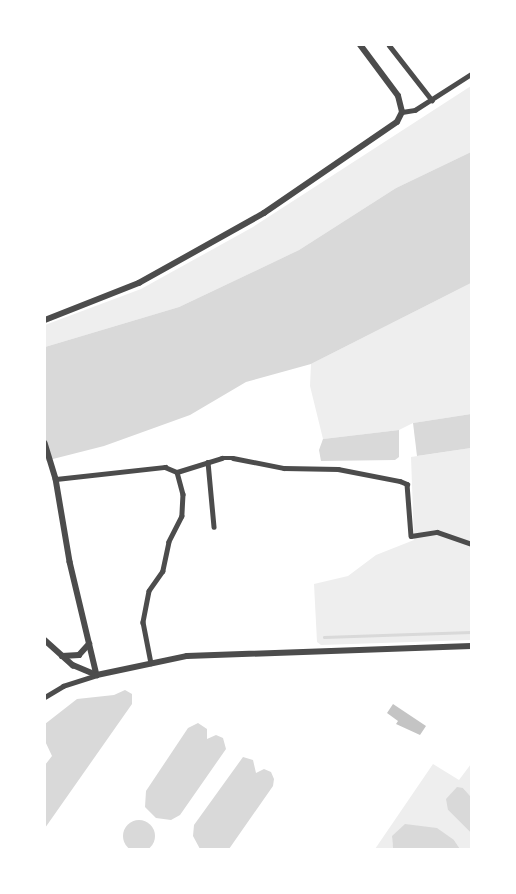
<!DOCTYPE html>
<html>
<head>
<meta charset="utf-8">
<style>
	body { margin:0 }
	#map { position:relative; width:516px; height:894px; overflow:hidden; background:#fff; font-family:Karla,sans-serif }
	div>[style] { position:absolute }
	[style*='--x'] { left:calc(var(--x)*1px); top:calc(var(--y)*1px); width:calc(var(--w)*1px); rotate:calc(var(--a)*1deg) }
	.green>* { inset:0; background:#eee }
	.water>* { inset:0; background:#d9d9d9 }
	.round { border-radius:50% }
	.stream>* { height:2.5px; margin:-1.25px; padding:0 1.25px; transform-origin:1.25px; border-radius:1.25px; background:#d9d9d9 }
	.building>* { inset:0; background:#c4c4c4 }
	.minor>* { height:4.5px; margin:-2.25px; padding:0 2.25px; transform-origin:2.25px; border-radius:2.25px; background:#4c4c4c }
	.tertiary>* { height:5.5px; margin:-2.75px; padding:0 2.75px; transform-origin:2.75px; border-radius:2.75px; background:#4c4c4c }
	span { translate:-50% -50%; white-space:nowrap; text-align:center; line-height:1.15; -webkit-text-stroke:4.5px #fff; paint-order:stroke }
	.frame { position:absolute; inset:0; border:46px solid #fff; pointer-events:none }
</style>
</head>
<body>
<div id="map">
	<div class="green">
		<div style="clip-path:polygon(471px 86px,471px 152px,396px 188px,299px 250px,179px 307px,45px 347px,45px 325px,141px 289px,253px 227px)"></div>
		<div style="clip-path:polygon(471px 283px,471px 414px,413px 423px,399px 430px,323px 439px,310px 386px,311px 364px)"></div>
		<div style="clip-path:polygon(471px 448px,471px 640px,321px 645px,317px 642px,314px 584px,348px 576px,376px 555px,414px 540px,411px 457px)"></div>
		<div style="clip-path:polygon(433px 764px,459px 780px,471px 764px,471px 797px,463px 788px,448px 810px,471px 833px,471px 849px,460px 849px,454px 840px,392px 836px,393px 849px,375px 849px)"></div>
	</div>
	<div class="water">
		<div style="clip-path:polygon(471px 152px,471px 283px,311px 364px,246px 382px,190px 415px,104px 446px,45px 461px,45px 347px,179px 307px,299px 250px,396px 188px)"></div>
		<div style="clip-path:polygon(471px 414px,471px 448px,417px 456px,413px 423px)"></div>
		<div style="clip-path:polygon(399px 430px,399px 457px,395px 460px,321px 461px,319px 450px,323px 439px)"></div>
		<div style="clip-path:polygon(125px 690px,132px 694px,132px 704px,45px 828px,45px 765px,52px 756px,45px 741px,45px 724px,77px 699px,114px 695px)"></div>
		<div style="clip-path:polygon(198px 723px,207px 729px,207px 739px,216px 735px,223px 738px,226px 749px,180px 815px,171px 820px,156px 818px,145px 807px,146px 791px,188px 728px)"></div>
		<div style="clip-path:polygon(243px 757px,253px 760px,256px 773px,264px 769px,271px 772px,274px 779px,273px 786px,229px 849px,200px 849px,193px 836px,194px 825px)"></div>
		<div style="clip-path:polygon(457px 787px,463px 788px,471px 797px,471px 833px,448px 810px,446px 799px)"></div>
		<div class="round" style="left:123px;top:820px;width:32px;height:32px"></div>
		<div style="clip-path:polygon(405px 824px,437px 828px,454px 840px,460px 849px,393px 849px,392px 836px)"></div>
	</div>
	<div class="stream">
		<div style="--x:324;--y:637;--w:147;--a:-1.9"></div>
	</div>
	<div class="building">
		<div style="clip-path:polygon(393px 704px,426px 726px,420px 735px,396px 724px,398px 721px,387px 713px)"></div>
	</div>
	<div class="minor">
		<div style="--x:389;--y:45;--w:70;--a:52"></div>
		<div style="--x:402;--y:112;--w:13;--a:-9"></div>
		<div style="--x:415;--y:110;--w:67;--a:-32.7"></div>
		<div style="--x:208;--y:462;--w:65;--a:84.7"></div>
		<div style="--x:177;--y:472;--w:47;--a:-17.3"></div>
		<div style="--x:222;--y:458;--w:11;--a:0"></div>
		<div style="--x:233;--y:458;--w:52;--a:11.1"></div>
		<div style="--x:284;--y:468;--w:54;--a:1.1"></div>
		<div style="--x:338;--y:469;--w:63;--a:11"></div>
		<div style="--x:400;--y:481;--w:8;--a:23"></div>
		<div style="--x:407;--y:484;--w:52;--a:85.6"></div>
		<div style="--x:411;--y:536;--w:26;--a:-9"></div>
		<div style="--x:437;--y:532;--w:36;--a:19"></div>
		<div style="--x:56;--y:479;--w:110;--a:-6.3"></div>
		<div style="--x:165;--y:467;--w:13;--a:23"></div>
		<div style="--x:177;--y:472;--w:23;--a:75"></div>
		<div style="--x:183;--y:494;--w:22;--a:93"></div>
		<div style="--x:182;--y:516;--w:29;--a:117"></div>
		<div style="--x:169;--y:542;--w:30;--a:102"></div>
		<div style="--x:163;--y:571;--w:24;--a:125"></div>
		<div style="--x:149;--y:591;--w:32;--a:101"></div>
		<div style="--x:143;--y:622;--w:42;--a:79"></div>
		<div style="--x:45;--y:697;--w:21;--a:-31"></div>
		<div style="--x:63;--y:686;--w:35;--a:-18"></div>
	</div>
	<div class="tertiary">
		<div style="--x:45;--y:320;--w:101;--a:-21.5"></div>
		<div style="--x:139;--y:283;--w:143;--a:-29.2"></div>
		<div style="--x:264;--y:213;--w:161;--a:-34.4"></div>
		<div style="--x:397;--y:122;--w:11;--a:-63"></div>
		<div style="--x:402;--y:112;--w:16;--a:-104"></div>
		<div style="--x:398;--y:96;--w:64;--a:-126.7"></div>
		<div style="--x:45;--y:443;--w:38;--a:73"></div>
		<div style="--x:56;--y:479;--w:84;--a:80.4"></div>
		<div style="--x:70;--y:562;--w:116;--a:76.6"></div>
		<div style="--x:45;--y:640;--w:38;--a:42"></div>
		<div style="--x:73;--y:665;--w:26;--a:23"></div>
		<div style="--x:97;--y:675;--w:92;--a:-11.9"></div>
		<div style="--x:187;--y:656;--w:284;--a:-2"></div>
		<div style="--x:62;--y:656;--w:17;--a:-3"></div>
		<div style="--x:79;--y:655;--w:15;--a:-48"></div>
	</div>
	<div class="frame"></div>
</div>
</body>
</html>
